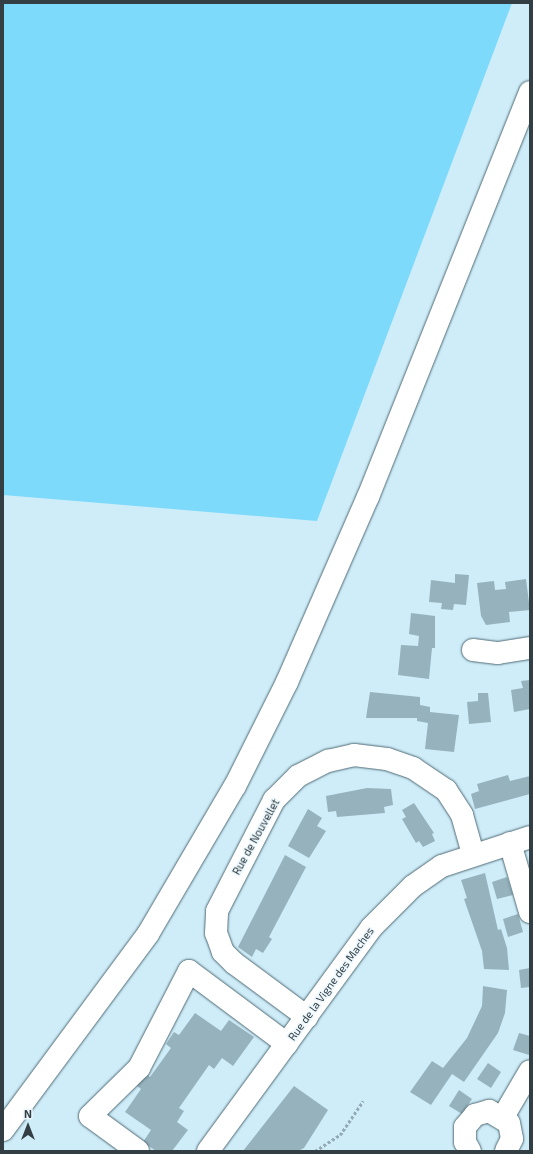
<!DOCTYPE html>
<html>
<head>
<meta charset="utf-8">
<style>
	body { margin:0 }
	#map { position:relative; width:533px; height:1154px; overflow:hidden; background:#cfedf9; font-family:"Exo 2",sans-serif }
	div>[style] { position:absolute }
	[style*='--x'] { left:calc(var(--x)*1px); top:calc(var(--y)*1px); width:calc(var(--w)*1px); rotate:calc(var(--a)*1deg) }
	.green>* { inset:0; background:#7edafb }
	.building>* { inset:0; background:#95b2bd }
	.path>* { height:2.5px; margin-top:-1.25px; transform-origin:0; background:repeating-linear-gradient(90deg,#94abb5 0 3px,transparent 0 5px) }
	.roads { filter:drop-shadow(0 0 1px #4f6a74) drop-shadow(0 0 1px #4f6a74) }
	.minor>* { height:22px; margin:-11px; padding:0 11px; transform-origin:11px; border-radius:11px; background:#fff }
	span { translate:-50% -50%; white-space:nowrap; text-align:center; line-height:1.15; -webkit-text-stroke:3px #ebf7fc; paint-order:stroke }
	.street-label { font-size:11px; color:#323e43 }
	.frame { position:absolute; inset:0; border:4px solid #323e43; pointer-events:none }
	.north { position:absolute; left:8px; top:1106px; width:40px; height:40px; -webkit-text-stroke:3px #ebf7fc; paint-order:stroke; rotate:0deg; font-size:11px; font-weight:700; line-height:16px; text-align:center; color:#323e43 }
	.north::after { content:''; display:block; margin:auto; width:14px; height:18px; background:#323e43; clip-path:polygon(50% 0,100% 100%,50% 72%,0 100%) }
</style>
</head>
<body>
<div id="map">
	<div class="green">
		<div style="clip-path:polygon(3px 3px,512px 3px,317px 521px,3px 495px)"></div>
	</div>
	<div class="building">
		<div style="clip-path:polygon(455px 574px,469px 575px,466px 605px,454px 604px,453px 610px,441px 609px,442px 603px,429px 602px,431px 580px,455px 583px)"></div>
		<div style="clip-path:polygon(526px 579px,530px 610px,509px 612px,510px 622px,486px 625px,481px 616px,477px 583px,494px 581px,495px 590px,506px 589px,505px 582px)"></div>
		<div style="clip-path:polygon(411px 613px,435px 616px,435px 648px,432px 648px,429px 679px,398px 675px,401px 645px,418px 646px,419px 636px,409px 634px)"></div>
		<div style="clip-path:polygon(530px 680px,530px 709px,514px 712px,511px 690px,523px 688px,521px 681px)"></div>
		<div style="clip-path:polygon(370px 692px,420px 697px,420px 705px,430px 707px,430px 712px,459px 715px,454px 752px,425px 749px,428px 723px,417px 721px,417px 718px,366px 718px)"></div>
		<div style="clip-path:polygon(478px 693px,488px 693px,491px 722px,469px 724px,467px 702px,478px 701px)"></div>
		<div style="clip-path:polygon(508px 775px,510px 781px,530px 776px,530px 794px,475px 809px,471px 794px,479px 791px,477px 784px)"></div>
		<div style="clip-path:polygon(367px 788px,391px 789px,393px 805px,384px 807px,385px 813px,337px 817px,336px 811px,328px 812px,326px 796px)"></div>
		<div style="clip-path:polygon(414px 803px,434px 833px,432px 834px,435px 841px,423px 847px,419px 841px,416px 843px,402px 819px,406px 817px,402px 810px)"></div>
		<div style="clip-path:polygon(308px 809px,322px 818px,317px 826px,326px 831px,309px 858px,288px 846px)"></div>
		<div style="clip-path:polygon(285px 855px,306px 867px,269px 937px,272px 939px,263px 953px,256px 949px,252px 957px,238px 947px)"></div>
		<div style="clip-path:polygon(485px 873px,498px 930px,501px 929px,507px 948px,509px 970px,484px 969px,482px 951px,464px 899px,467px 898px,461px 880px)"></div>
		<div style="clip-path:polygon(507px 877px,513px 895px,497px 899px,492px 882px)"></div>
		<div style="clip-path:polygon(518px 914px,523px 932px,508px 937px,503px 919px)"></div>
		<div style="clip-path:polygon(530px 968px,530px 987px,521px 988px,519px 970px)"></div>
		<div style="clip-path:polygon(483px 986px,507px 990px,505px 1013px,498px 1033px,464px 1082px,452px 1074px,431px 1105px,410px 1092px,432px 1061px,443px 1068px,467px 1038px,482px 1006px)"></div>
		<div style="clip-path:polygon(195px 1013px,221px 1031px,229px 1020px,254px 1037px,233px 1066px,222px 1058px,214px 1069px,209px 1065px,179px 1108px,184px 1111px,177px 1122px,188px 1130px,172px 1151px,156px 1151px,143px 1142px,151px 1130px,125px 1112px,141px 1089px,136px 1085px,145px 1073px,150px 1077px,171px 1048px,166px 1044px,174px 1032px,179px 1035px)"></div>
		<div style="clip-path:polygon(519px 1033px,530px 1036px,529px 1055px,513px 1050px)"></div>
		<div style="clip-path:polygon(488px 1063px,501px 1072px,491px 1088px,477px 1079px)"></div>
		<div style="clip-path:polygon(294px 1086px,328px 1110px,304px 1148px,298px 1151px,243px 1151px)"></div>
		<div style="clip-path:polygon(459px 1090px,472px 1099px,462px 1114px,449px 1106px)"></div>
	</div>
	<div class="path">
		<div style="--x:315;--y:1151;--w:30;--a:-33"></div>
		<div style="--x:340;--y:1135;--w:41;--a:-55.9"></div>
	</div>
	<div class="roads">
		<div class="minor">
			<div style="--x:473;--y:650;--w:25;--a:7"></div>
			<div style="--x:498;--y:653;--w:32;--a:-9"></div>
			<div style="--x:510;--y:843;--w:72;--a:73.8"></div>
			<div style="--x:307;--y:1017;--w:91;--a:-143.5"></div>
			<div style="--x:234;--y:963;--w:16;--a:-135"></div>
			<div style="--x:223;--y:952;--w:20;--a:-110"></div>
			<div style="--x:216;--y:933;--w:22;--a:-87"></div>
			<div style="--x:217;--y:911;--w:125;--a:-62.8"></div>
			<div style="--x:274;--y:800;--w:34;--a:-45"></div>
			<div style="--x:298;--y:776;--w:34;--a:-27"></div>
			<div style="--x:328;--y:761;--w:27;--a:-13"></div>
			<div style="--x:354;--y:755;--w:33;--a:7"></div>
			<div style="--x:387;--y:759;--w:28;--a:19"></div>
			<div style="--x:413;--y:768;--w:40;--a:34"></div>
			<div style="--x:446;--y:790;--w:30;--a:57"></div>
			<div style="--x:462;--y:815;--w:41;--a:74.2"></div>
			<div style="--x:503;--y:1117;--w:53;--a:-59.6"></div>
			<div style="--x:3;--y:1130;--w:244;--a:-53.5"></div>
			<div style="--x:148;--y:934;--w:172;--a:-59.6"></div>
			<div style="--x:235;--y:786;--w:116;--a:-63.4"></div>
			<div style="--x:287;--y:682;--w:202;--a:-66.4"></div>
			<div style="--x:368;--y:497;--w:436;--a:-68.2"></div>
			<div style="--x:138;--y:1151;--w:59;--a:-143.9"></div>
			<div style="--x:90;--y:1116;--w:69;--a:-44.4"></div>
			<div style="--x:139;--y:1068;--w:109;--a:-62.7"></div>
			<div style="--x:189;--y:971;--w:122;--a:36.7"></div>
			<div style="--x:208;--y:1151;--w:276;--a:-53.8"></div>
			<div style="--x:371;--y:928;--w:59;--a:-45"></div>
			<div style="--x:413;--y:886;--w:35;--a:-35"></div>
			<div style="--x:442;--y:866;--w:93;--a:-18.2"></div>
			<div style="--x:470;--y:1151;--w:10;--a:-119"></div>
			<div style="--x:465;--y:1142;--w:15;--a:-90"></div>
			<div style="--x:465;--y:1127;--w:16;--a:-50"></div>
			<div style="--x:475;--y:1115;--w:15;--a:-16"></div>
			<div style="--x:489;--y:1111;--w:23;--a:31"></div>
			<div style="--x:509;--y:1123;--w:16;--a:79"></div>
			<div style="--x:512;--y:1139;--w:13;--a:117"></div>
		</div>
	</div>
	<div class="street-label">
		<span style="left:256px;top:837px;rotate:-61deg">Rue de Nouvellet</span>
		<span style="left:331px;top:984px;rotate:-54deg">Rue de la Vigne des Maches</span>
	</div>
	<div class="frame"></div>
	<div class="north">N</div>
</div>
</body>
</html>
